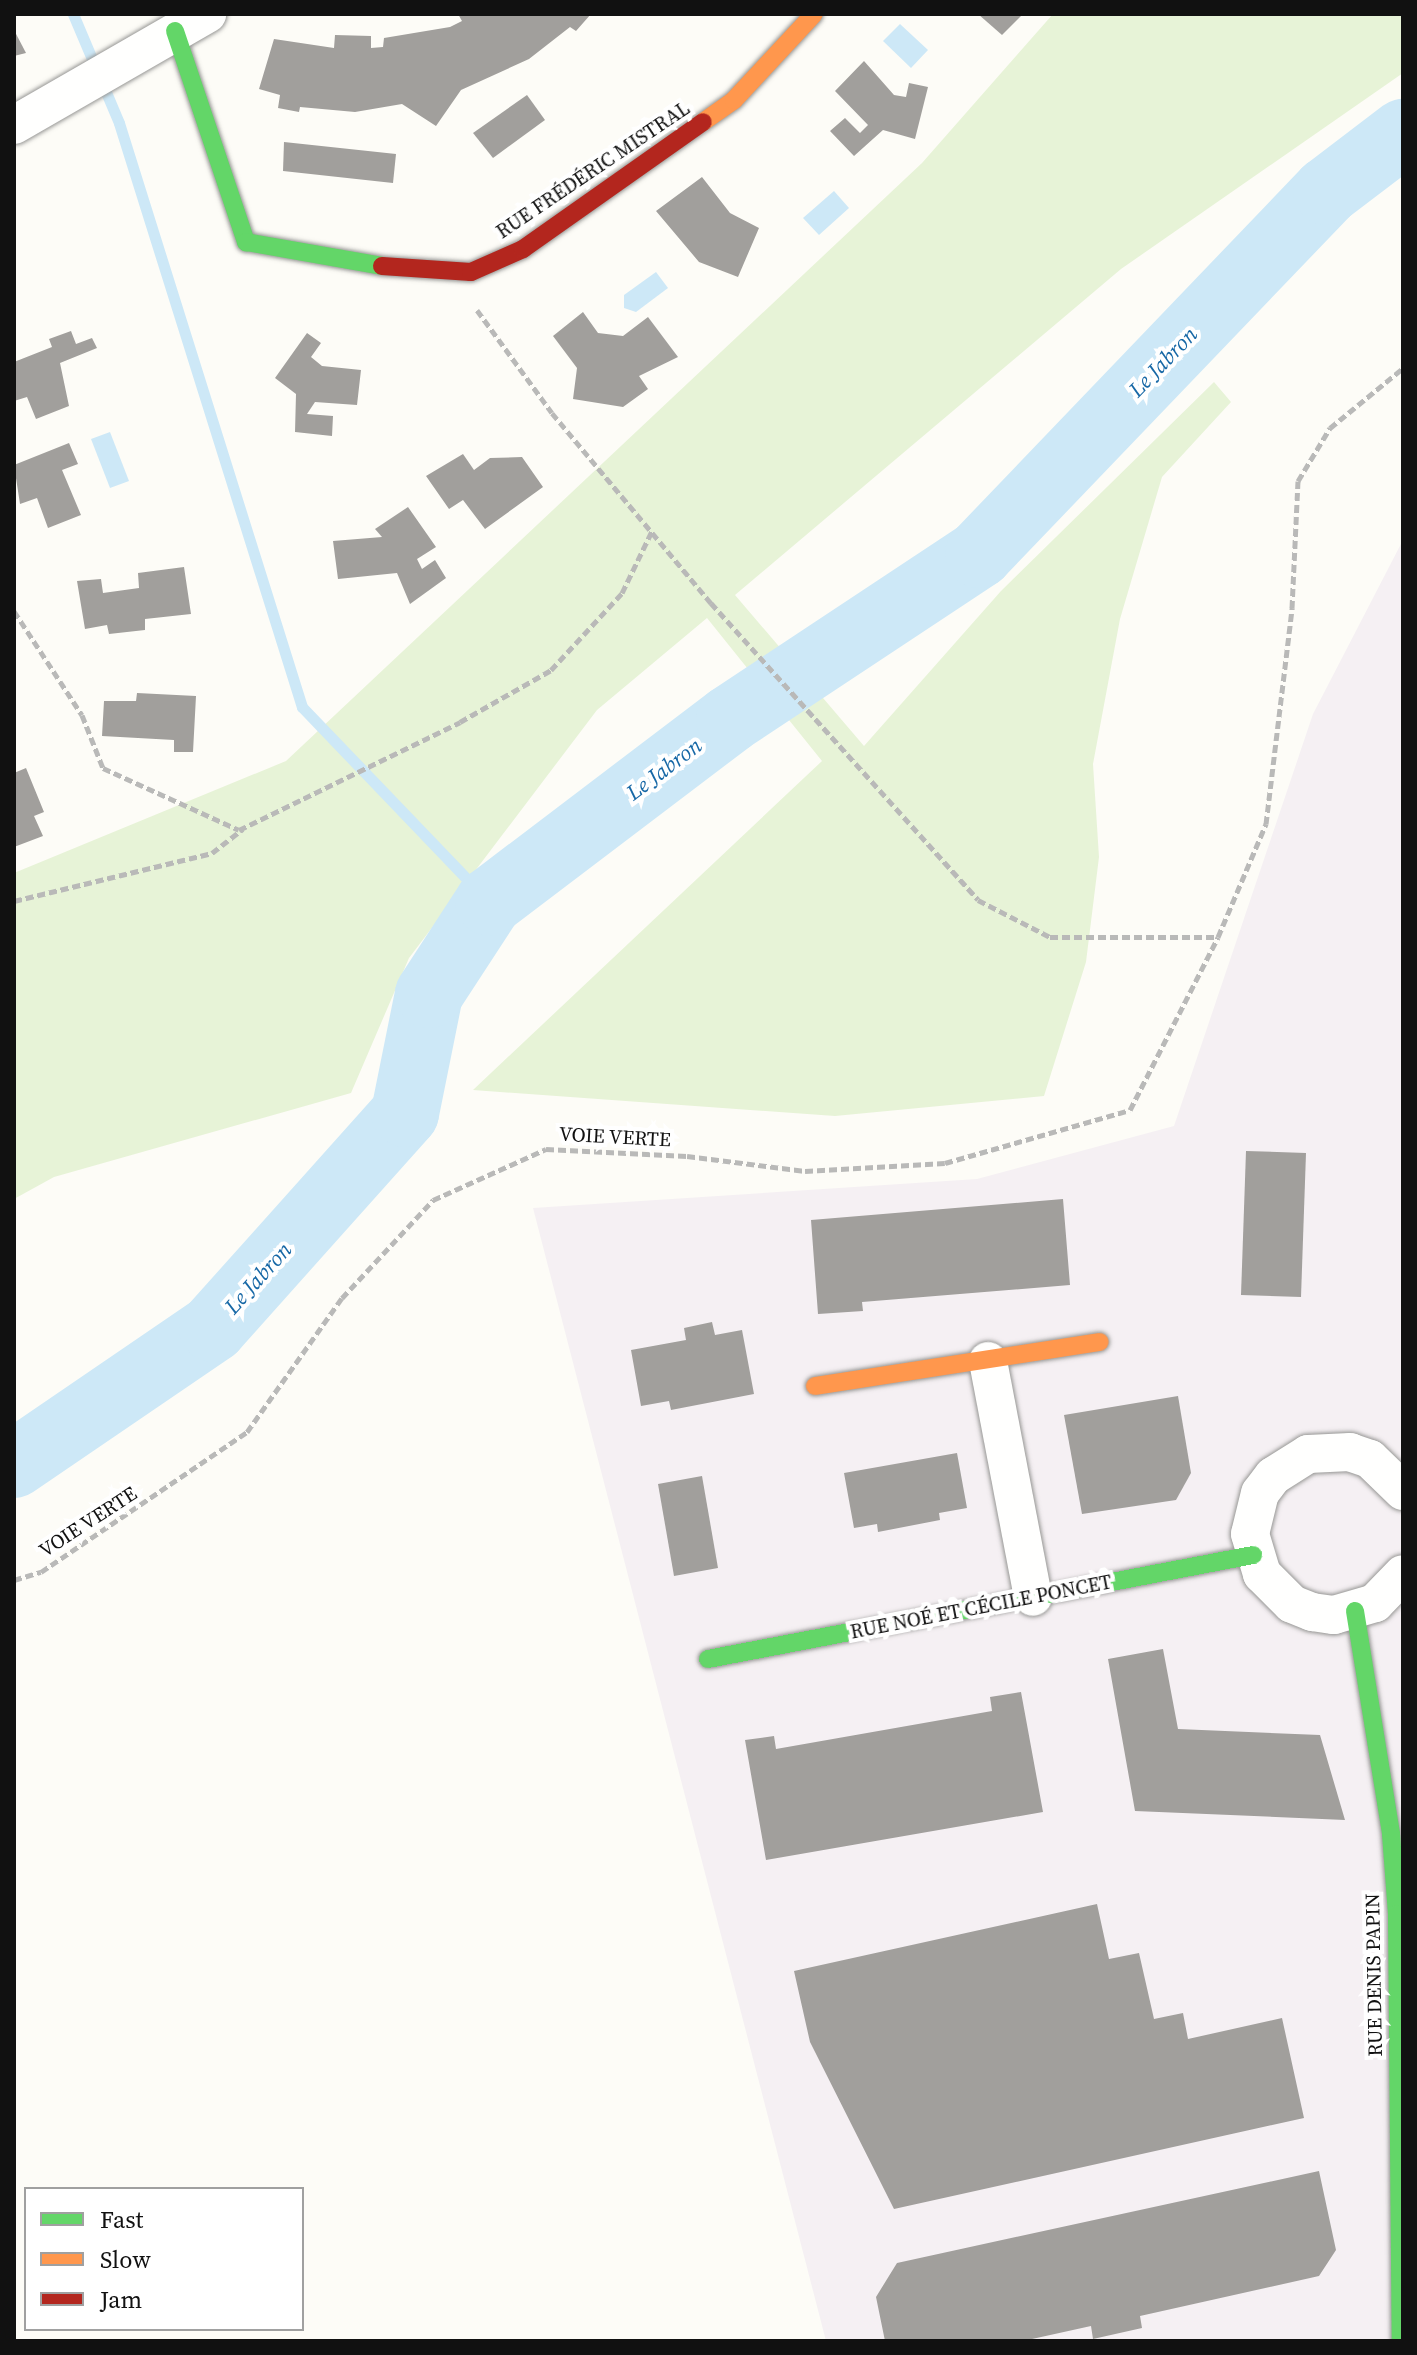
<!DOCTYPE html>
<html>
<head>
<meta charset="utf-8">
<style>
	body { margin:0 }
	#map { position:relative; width:1417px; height:2355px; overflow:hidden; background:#fdfcf7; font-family:"Source Serif 4",serif }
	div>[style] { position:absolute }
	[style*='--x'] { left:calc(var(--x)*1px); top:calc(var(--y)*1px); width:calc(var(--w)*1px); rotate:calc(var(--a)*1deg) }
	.industrial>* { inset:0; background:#f5f0f3 }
	.green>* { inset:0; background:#e7f3d7 }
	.water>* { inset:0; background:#cde8f7 }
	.stream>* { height:11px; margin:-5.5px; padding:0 5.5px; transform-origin:5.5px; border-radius:5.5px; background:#cde8f7 }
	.river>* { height:68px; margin:-34px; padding:0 34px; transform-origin:34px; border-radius:34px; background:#cde8f7 }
	.building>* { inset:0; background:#a19f9c }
	.path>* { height:5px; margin-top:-2.5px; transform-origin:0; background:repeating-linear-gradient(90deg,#b9b9b8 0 8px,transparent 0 12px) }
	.roads { filter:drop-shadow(0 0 2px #979795) drop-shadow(0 0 2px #979795) }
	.street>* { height:38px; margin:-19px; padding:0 19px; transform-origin:19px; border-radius:19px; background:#fffffe }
	.fast>* { height:18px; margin:-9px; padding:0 9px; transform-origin:9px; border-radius:9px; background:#63d668 }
	.slow>* { height:18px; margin:-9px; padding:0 9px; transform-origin:9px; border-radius:9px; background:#ff974d }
	.jam>* { height:18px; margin:-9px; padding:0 9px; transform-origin:9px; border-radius:9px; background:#b3261e }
	span { translate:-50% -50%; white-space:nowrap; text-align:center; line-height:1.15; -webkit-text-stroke:8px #fff; paint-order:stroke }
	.street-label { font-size:20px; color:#111 }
	.water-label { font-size:22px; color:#1768a6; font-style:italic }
	.frame { position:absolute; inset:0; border:16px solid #111; pointer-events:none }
	.legend { position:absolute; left:24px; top:2187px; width:280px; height:144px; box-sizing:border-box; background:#fff; border:2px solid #a0a0a0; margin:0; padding:10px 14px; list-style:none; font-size:24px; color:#111 }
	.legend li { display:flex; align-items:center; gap:16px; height:40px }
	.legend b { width:40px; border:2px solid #a0a0a0 }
</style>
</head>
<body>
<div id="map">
	<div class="industrial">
		<div style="clip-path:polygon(1403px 540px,1403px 2341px,826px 2341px,533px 1208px,977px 1179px,1174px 1126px,1313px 714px)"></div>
	</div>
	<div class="green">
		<div style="clip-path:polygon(1053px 14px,1403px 14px,1403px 73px,1121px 269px,735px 595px,864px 746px,1001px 591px,1214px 382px,1231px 402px,1162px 477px,1120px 619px,1093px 764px,1099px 857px,1086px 962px,1044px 1096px,835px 1116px,473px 1090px,822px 761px,707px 618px,597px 710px,409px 958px,351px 1093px,54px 1177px,14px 1199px,14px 873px,286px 761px,922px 163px)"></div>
	</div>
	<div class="water">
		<div style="clip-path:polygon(900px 24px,928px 50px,911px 68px,883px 41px)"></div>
		<div style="clip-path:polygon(834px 191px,849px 208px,819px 235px,803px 218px)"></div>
		<div style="clip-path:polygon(656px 272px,668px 288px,636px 312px,624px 308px,624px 295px)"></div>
		<div style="clip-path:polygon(110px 432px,129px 481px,110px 488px,91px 439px)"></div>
	</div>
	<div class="stream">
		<div style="--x:73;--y:14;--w:118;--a:67.1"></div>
		<div style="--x:119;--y:123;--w:612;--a:72.6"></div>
		<div style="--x:302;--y:707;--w:270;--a:46.2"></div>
	</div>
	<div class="river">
		<div style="--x:14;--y:1464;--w:241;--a:-34.3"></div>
		<div style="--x:213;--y:1328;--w:288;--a:-48.2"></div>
		<div style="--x:405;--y:1113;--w:121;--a:-78.6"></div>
		<div style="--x:429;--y:994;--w:110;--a:-56.9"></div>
		<div style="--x:489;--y:902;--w:303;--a:-37.2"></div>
		<div style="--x:730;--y:719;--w:299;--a:-33.5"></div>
		<div style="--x:979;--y:554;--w:503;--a:-46.21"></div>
		<div style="--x:1327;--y:191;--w:96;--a:-37.3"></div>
	</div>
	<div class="building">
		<div style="clip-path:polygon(458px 14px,591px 14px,576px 31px,570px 27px,529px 59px,461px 90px,436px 126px,402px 104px,355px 112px,300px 107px,299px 112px,278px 108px,280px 95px,259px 89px,274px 39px,334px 48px,335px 35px,371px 36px,371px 48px,383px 47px,384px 38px,450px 27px,462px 21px)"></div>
		<div style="clip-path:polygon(978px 14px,1023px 14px,1002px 35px)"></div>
		<div style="clip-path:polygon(14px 30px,26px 53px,14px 56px)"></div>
		<div style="clip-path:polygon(864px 61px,894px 95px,906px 97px,909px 83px,928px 87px,915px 139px,883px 130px,854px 156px,830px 131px,845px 118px,860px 133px,868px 125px,835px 91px)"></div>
		<div style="clip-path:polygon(527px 95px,545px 120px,493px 158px,473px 133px)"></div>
		<div style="clip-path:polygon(284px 142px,396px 154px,393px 183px,283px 171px)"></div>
		<div style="clip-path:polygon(702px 177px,730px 213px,759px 228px,738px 277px,699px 262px,656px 211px)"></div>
		<div style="clip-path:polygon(583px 312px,598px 333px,623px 336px,648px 317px,678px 357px,639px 376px,648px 389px,623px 407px,573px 399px,577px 368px,553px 336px)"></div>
		<div style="clip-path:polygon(71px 331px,76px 344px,92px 338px,97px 348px,60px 363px,69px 406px,36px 419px,27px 397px,14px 401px,14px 362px,52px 347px,49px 339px)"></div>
		<div style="clip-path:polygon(307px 333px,321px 343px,311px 357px,322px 366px,361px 370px,357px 405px,315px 402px,307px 414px,333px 416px,332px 436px,295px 432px,296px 394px,275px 378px)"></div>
		<div style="clip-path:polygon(69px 443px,78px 464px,62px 470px,81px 515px,48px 528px,37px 498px,20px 504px,14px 465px)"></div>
		<div style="clip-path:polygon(463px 454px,474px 470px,490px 458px,522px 457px,543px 487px,485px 529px,463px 500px,449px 509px,426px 476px)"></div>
		<div style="clip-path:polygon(408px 507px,436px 547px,417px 559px,422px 569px,435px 560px,446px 578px,410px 604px,397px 573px,338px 579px,333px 541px,382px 537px,375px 529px)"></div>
		<div style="clip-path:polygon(184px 567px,191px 614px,145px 619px,145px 630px,109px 634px,107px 625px,85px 629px,77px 581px,101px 579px,103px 593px,139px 588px,138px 573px)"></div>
		<div style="clip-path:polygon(137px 693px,196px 696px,193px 752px,174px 752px,174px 740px,102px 736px,104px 701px,136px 701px)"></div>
		<div style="clip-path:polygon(26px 768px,44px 812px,34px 816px,43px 836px,14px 847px,14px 773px)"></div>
		<div style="clip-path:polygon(1246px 1151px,1306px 1153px,1301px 1297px,1241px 1295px)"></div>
		<div style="clip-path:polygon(1063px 1199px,1070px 1285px,862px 1302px,863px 1311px,818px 1314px,811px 1220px)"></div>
		<div style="clip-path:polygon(712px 1322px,715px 1335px,742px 1330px,754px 1394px,671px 1410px,669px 1401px,641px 1406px,631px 1350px,686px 1340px,684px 1328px)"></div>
		<div style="clip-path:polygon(1178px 1396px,1191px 1473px,1176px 1500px,1082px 1514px,1064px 1415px)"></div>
		<div style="clip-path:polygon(957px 1453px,967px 1508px,939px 1513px,940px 1520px,878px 1532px,877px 1524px,854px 1528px,844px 1473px)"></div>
		<div style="clip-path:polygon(702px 1476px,718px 1568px,674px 1576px,658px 1484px)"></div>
		<div style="clip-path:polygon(1163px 1649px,1178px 1729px,1320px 1735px,1345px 1820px,1135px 1811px,1108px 1659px)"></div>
		<div style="clip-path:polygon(1021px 1692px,1043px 1812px,766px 1860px,745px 1740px,774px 1736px,776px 1749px,992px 1711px,990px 1697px)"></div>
		<div style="clip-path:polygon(1097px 1904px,1109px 1959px,1139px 1953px,1154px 2019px,1183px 2013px,1188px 2039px,1282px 2018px,1304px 2118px,894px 2209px,810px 2042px,794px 1971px)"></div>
		<div style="clip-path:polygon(1319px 2171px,1336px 2250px,1319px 2276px,1140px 2316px,1142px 2328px,1093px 2339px,1091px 2326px,1023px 2341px,885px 2341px,876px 2297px,897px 2263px)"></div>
	</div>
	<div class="path">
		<div style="--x:477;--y:310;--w:127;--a:53.9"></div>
		<div style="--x:552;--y:413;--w:248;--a:50.1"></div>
		<div style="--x:711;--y:603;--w:399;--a:48"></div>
		<div style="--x:978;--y:900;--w:81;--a:27.2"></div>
		<div style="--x:1050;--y:937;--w:168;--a:0"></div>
		<div style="--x:14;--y:611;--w:124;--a:56.8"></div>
		<div style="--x:82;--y:715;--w:57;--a:68.4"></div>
		<div style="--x:103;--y:768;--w:149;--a:24.5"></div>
		<div style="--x:239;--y:830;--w:246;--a:-26"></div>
		<div style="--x:460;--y:722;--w:105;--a:-29.7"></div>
		<div style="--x:551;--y:670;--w:105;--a:-47.3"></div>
		<div style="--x:622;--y:593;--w:69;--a:-64.2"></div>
		<div style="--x:14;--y:901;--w:204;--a:-13.6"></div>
		<div style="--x:212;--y:853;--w:39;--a:-38"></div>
		<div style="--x:14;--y:1580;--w:28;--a:-17"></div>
		<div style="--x:41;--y:1572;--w:249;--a:-34.2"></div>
		<div style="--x:247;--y:1432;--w:164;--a:-54.7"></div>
		<div style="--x:342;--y:1298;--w:134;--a:-47.1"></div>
		<div style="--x:433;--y:1200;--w:124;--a:-24.3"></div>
		<div style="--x:546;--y:1149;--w:141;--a:2.8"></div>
		<div style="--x:687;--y:1156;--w:119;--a:7.2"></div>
		<div style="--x:805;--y:1171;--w:140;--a:-3.3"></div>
		<div style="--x:945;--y:1163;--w:192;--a:-16"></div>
		<div style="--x:1130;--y:1110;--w:194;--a:-63"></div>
		<div style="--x:1218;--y:937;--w:123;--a:-67"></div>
		<div style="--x:1266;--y:824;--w:218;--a:-83.1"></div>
		<div style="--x:1292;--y:608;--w:127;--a:-87.3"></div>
		<div style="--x:1298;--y:481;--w:62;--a:-58.9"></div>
		<div style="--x:1330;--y:428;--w:94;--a:-39.4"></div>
	</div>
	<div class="roads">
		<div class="street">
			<div style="--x:14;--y:125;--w:223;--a:-29.9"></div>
			<div style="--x:988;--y:1361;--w:240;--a:79.2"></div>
			<div style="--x:1403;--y:1491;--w:46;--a:-135.9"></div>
			<div style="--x:1370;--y:1459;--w:21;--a:-161"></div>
			<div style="--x:1350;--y:1452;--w:42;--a:177.3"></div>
			<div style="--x:1308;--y:1454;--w:41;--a:147.8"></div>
			<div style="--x:1273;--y:1476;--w:21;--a:127"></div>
			<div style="--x:1260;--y:1493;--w:42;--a:103.7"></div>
			<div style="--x:1250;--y:1534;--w:42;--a:73.3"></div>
			<div style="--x:1262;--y:1574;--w:42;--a:45"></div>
			<div style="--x:1292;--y:1604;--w:22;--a:22"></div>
			<div style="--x:1312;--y:1612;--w:22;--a:8"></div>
			<div style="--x:1334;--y:1615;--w:43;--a:-16.3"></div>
			<div style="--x:1375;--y:1603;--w:40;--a:-46"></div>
		</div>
		<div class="fast">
			<div style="--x:175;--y:31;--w:223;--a:71.4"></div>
			<div style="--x:246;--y:242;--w:138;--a:10"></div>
			<div style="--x:1355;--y:1611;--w:226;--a:80.8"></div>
			<div style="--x:1391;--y:1834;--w:80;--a:85.7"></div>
			<div style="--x:1397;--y:1914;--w:427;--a:89.5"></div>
			<div style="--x:708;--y:1659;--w:555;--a:-10.8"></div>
		</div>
		<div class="slow">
			<div style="--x:703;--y:122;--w:38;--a:-35"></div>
			<div style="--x:734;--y:100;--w:117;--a:-47.1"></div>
			<div style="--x:815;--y:1386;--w:288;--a:-8.8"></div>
		</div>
		<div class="jam">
			<div style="--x:382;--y:266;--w:89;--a:3.9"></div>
			<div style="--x:471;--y:272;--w:57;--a:-23.9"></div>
			<div style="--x:523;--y:249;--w:220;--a:-35.2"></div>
		</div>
	</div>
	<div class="street-label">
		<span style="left:593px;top:170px;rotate:-34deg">RUE FRÉDÉRIC MISTRAL</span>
		<span style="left:615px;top:1137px;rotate:3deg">VOIE VERTE</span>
		<span style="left:88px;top:1522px;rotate:-33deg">VOIE VERTE</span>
		<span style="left:981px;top:1607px;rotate:-11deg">RUE NOÉ ET CÉCILE PONCET</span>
		<span style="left:1374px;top:1975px;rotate:-91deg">RUE DENIS PAPIN</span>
	</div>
	<div class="water-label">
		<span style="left:1163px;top:362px;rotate:-46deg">Le Jabron</span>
		<span style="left:664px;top:769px;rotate:-37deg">Le Jabron</span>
		<span style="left:258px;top:1278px;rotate:-48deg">Le Jabron</span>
	</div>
	<div class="frame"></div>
	<ul class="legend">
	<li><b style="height:10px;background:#63d668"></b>Fast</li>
	<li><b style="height:10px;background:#ff974d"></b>Slow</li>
	<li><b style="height:10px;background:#b3261e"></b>Jam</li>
	</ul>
</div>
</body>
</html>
